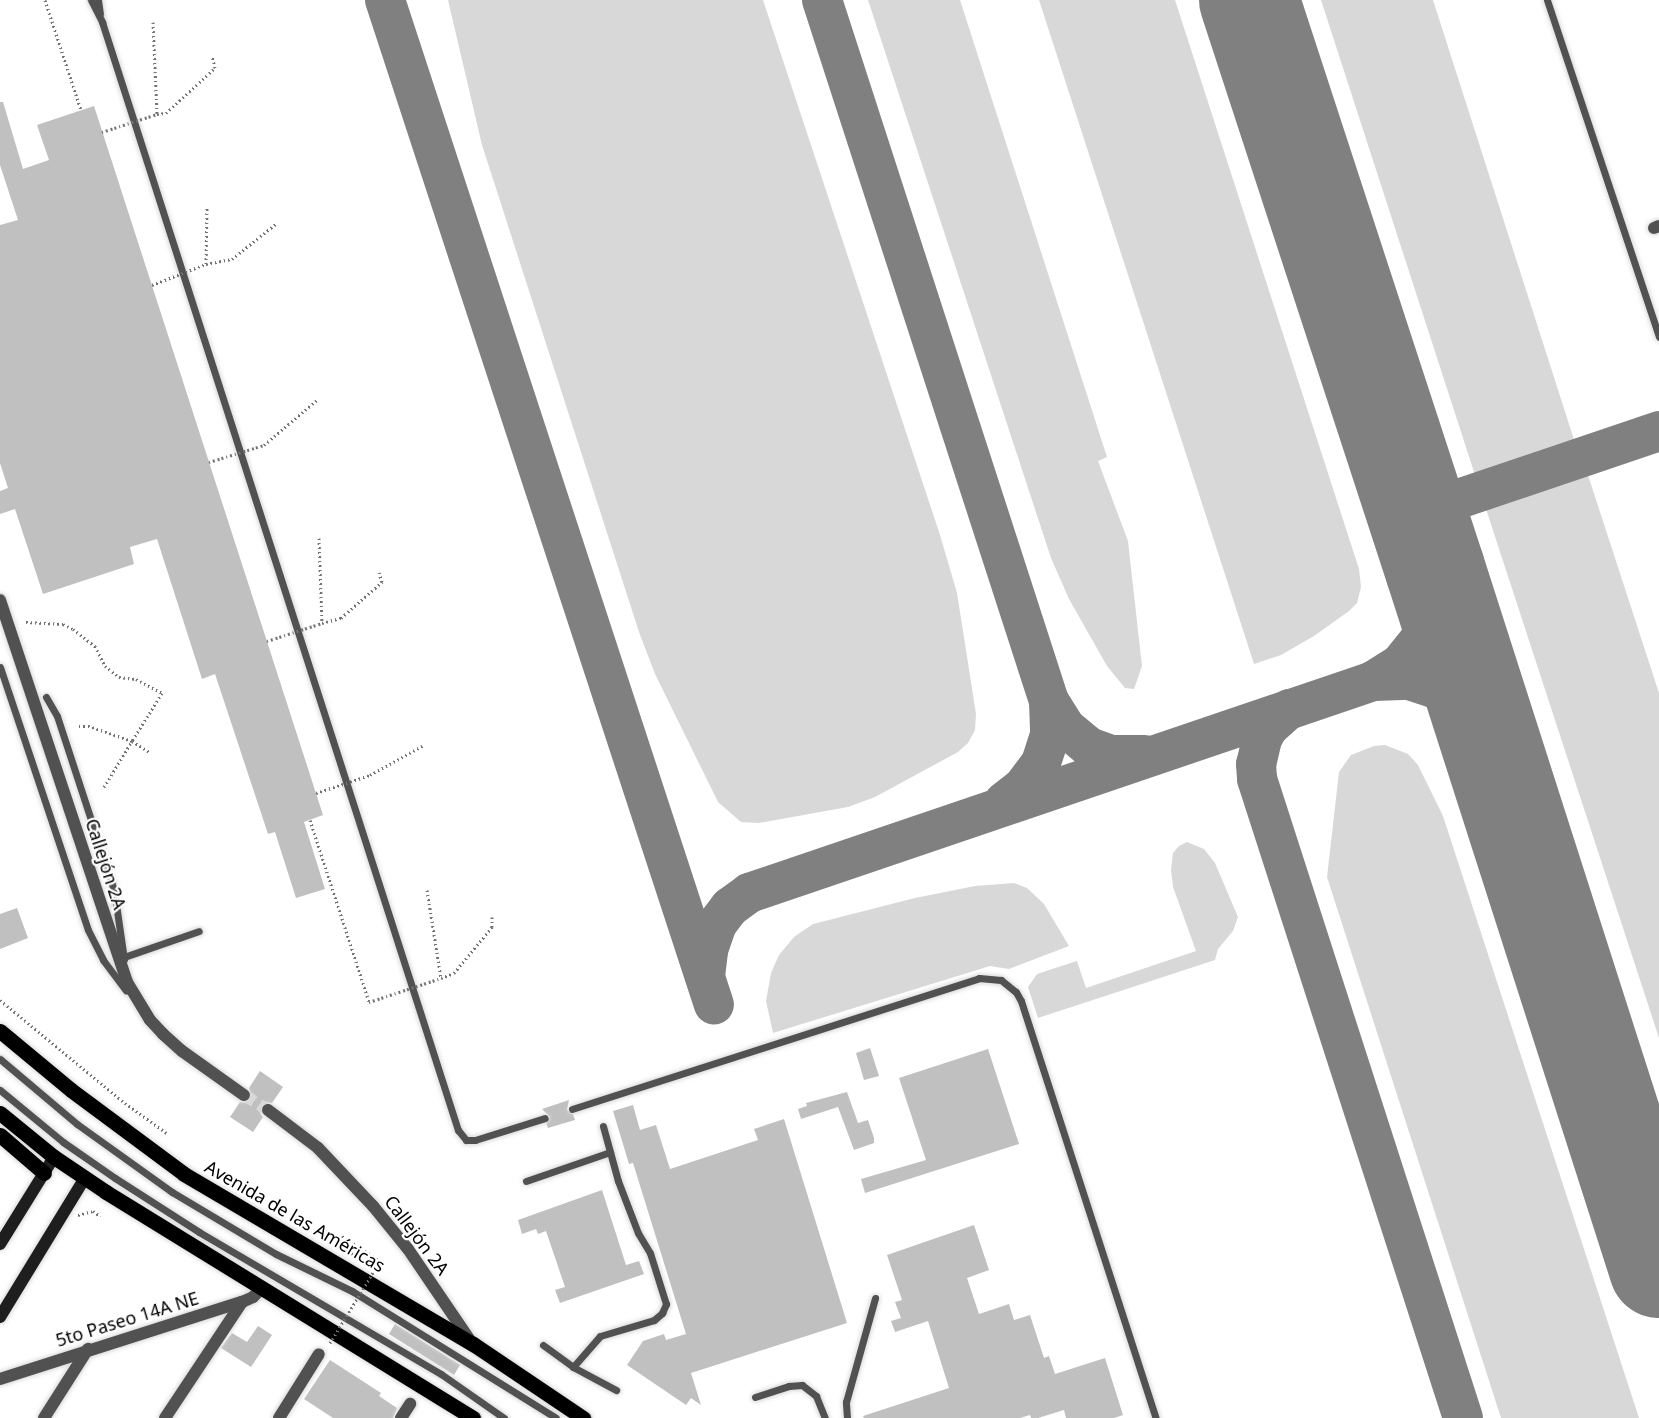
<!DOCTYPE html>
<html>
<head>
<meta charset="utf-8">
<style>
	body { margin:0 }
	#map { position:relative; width:1659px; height:1418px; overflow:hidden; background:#fff; font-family:"Noto Sans",sans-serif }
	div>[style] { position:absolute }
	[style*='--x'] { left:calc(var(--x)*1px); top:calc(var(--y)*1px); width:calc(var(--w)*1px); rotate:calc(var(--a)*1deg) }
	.green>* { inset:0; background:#d8d8d8 }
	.taxiway>* { height:40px; margin:-20px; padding:0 20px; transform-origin:20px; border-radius:20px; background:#808080 }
	.runway>* { height:100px; margin:-50px; padding:0 50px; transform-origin:50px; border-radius:50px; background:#808080 }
	.building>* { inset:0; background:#c0c0c0 }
	.street-tunnel>* { height:12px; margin-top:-6px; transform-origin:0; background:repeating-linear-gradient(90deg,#d9d9d9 0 12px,transparent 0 18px) }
	.path>* { height:3px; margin-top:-1.5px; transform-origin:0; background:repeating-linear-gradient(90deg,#737373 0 1.5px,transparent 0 4.5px) }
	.roads { filter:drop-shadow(0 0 2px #dbdbdb) drop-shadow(0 0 2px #dbdbdb) }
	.lane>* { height:7px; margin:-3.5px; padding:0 3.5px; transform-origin:3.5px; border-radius:3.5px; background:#515151 }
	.street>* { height:12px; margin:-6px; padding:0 6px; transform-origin:6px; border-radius:6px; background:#515151 }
	.secondary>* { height:12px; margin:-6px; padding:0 6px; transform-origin:6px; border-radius:6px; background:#1e1e1e }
	.primary>* { height:15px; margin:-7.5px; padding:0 7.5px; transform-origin:7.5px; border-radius:7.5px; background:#000 }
	.path-bridge>* { height:3px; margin-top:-1.5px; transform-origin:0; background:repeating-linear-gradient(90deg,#737373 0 1.5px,transparent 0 4.5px) }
	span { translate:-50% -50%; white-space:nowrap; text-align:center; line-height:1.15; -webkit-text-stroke:4.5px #fff; paint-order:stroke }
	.street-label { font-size:18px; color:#000 }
</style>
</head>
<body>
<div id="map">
	<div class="green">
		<div style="clip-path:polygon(448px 0,763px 0,940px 535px,957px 593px,976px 714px,975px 730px,968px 743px,958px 752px,875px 797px,848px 807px,759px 823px,741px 822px,718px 802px,655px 674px,639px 632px,482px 145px)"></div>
		<div style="clip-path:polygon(868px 0,960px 0,1107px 457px,1098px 461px,1128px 541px,1132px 577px,1142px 666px,1134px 689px,1125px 688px,1107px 666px,1069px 599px,1051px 558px)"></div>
		<div style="clip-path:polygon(1039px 0,1175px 0,1359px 569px,1361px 587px,1357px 603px,1349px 611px,1314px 636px,1281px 655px,1254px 664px)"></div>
		<div style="clip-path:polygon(1321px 0,1433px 0,1577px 449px,1488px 479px,1475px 475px)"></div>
		<div style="clip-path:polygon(1585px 466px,1659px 693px,1659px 1038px,1485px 506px,1501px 494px)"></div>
		<div style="clip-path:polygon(1385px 745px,1408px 754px,1418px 765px,1443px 816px,1639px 1418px,1501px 1418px,1327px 877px,1339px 772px,1351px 755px,1374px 746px)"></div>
		<div style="clip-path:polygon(1187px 842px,1204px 849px,1215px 863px,1238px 917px,1233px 931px,1218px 949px,1215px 960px,1038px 1018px,1028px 987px,1037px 974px,1077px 961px,1086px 988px,1196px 951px,1173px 887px,1171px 870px,1173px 853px,1179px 846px)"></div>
		<div style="clip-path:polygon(1014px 883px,1027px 888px,1044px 904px,1069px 946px,1009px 969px,990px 966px,773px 1033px,766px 1001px,771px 973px,779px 955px,794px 937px,813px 924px,915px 898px,975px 886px)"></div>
	</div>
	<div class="taxiway">
		<div style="--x:385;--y:0;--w:1057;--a:71.87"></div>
		<div style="--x:822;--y:0;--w:737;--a:72.06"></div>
		<div style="--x:1049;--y:701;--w:34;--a:88"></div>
		<div style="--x:1050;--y:735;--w:29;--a:108"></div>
		<div style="--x:1041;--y:763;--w:30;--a:127"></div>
		<div style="--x:1023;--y:787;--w:24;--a:142"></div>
		<div style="--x:1417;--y:513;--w:256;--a:-18.7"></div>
		<div style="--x:1373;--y:681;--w:32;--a:-32"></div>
		<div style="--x:1400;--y:664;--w:32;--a:-51"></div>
		<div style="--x:1420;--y:639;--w:46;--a:-71.2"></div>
		<div style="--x:1435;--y:595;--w:26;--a:-90"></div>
		<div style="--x:1049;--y:701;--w:31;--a:58"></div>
		<div style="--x:1065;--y:727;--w:31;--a:40"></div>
		<div style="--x:1089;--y:747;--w:23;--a:20"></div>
		<div style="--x:1111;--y:755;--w:34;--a:0"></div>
		<div style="--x:1289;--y:709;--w:28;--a:138"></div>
		<div style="--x:1268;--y:728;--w:13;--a:119"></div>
		<div style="--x:1262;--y:739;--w:26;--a:103"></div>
		<div style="--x:1256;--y:764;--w:15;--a:86"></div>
		<div style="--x:1257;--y:779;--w:671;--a:72.13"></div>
		<div style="--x:705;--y:976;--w:26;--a:-83"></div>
		<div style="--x:708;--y:950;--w:28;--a:-71"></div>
		<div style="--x:717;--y:924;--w:21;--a:-53"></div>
		<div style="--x:730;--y:907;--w:24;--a:-36"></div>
		<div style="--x:749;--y:893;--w:659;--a:-18.76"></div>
		<div style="--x:1373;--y:681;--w:36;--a:-2"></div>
		<div style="--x:1409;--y:680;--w:32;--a:18"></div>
		<div style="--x:1439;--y:690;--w:35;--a:35"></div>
		<div style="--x:1468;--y:710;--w:34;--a:52"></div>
	</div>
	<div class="runway">
		<div style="--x:1249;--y:0;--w:599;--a:71.9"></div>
		<div style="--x:1435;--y:569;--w:734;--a:72.23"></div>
	</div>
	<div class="building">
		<div style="clip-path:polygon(0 102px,3px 102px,23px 169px,49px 160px,37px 125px,94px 106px,323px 815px,304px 822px,325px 889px,296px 898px,275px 832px,268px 834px,215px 674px,202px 679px,157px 539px,130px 547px,134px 564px,43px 594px,15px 509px,0 514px,0 491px,8px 488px,0 463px,0 225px,18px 220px,0 165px)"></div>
		<div style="clip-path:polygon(17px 908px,28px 938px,0 949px,0 914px)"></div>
		<div style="clip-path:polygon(870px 1048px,879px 1076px,864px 1080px,856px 1053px)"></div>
		<div style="clip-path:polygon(988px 1049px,1019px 1144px,865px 1193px,861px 1179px,926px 1160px,899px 1078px)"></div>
		<div style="clip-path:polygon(260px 1071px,283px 1087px,272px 1103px,265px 1102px,261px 1106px,260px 1113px,263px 1117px,253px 1132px,230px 1117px,240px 1102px,247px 1103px,251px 1099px,249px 1088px)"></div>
		<div style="clip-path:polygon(847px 1092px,858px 1123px,868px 1120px,874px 1138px,874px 1143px,854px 1150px,838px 1107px,801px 1119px,798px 1109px,807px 1106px,806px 1103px)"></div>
		<div style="clip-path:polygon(569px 1100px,567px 1110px,573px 1114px,575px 1120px,548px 1128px,546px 1123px,550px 1117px,542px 1109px)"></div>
		<div style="clip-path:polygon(633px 1105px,640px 1130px,656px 1125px,670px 1169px,758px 1140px,754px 1129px,784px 1119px,847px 1323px,691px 1373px,701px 1405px,691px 1398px,686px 1405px,627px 1365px,643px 1341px,664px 1334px,666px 1340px,686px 1334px,633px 1163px,629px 1164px,613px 1111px)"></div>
		<div style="clip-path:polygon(602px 1190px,626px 1265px,639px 1261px,644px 1274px,560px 1303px,555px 1290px,565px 1287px,546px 1231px,538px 1234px,536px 1229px,522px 1234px,518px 1220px)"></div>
		<div style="clip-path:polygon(974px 1225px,989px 1270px,967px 1278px,979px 1314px,1009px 1304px,1014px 1320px,1030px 1315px,1044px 1358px,1049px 1356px,1055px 1374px,1105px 1358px,1123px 1415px,1114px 1418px,1066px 1418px,1064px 1410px,1038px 1418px,1031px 1418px,1030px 1415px,1020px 1418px,864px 1418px,863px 1416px,949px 1388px,928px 1321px,895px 1332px,891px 1321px,901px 1318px,895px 1302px,902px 1300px,887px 1255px)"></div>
		<div style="clip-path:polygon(395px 1324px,460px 1365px,454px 1375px,389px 1334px)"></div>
		<div style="clip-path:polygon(258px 1326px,272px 1335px,251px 1367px,221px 1348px,232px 1333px,247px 1342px)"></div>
		<div style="clip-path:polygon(330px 1360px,381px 1393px,379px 1396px,397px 1408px,393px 1418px,333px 1418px,304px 1399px)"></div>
	</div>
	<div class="street-tunnel">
		<div style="--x:244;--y:1095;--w:28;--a:32"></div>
	</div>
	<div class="path">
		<div style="--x:45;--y:0;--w:116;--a:71.9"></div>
		<div style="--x:153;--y:22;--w:92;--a:87.5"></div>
		<div style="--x:157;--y:114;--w:9;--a:-6"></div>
		<div style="--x:166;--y:113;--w:67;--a:-42.6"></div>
		<div style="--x:215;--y:68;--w:13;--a:-103"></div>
		<div style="--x:206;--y:264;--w:26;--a:-11"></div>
		<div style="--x:232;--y:259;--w:58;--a:-38.7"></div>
		<div style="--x:264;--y:445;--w:70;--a:-40.3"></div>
		<div style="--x:319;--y:538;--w:85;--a:88"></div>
		<div style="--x:322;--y:623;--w:20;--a:-15"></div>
		<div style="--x:341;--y:618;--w:55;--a:-41.3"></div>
		<div style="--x:382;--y:582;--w:10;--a:-107"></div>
		<div style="--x:26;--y:622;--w:37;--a:3"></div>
		<div style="--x:63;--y:624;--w:11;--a:27"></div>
		<div style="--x:73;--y:629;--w:28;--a:38"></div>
		<div style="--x:95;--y:646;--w:22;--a:63"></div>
		<div style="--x:105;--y:666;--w:18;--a:38"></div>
		<div style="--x:119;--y:677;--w:17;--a:7"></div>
		<div style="--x:136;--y:679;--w:30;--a:28"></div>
		<div style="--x:162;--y:693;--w:57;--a:122"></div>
		<div style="--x:132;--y:741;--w:46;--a:-160.8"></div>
		<div style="--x:89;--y:726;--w:11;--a:180"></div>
		<div style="--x:370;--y:775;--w:60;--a:-29.1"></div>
		<div style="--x:104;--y:787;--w:54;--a:-58.7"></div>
		<div style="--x:132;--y:741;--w:22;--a:32"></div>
		<div style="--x:427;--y:890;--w:89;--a:81"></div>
		<div style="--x:441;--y:978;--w:14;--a:-21"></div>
		<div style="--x:454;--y:973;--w:60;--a:-50.4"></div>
		<div style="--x:492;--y:927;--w:10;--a:-90"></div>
		<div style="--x:0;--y:1000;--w:162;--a:39.5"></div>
		<div style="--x:125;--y:1103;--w:53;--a:35.8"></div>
		<div style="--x:78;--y:1215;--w:16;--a:-15"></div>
		<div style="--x:93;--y:1211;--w:9;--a:36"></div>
		<div style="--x:353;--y:1254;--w:19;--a:-148"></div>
		<div style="--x:337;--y:1244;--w:9;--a:-58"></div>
		<div style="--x:342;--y:1236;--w:45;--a:33.3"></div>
	</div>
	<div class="roads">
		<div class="lane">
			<div style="--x:91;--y:0;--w:25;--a:63"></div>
			<div style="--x:102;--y:22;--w:1164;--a:72.19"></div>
			<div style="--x:458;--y:1130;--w:13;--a:51"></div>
			<div style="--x:466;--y:1140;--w:9;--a:0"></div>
			<div style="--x:475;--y:1140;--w:73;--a:-17.4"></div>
			<div style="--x:98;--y:0;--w:14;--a:82"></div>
			<div style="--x:1547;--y:0;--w:355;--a:71.6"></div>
			<div style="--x:0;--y:667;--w:277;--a:71.5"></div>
			<div style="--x:88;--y:930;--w:34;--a:63"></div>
			<div style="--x:103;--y:960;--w:38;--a:53"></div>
			<div style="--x:46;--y:697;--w:22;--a:60"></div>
			<div style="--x:57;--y:716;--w:183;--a:71.9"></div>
			<div style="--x:114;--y:890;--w:70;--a:81.8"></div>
			<div style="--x:124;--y:957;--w:79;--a:-19.1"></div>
			<div style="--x:0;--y:1059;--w:101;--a:40.2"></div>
			<div style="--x:77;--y:1124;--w:117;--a:35.6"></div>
			<div style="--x:172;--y:1192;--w:121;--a:30.8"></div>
			<div style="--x:276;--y:1254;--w:85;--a:26"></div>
			<div style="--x:352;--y:1291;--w:240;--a:31.9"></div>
			<div style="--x:0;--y:1090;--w:82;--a:39.5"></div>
			<div style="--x:63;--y:1142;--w:63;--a:34.7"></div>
			<div style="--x:115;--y:1178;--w:100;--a:32.7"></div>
			<div style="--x:199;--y:1232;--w:281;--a:30.4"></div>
			<div style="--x:441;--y:1374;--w:77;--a:34.9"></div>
			<div style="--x:572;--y:1109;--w:428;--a:-17.8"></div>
			<div style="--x:979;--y:978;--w:22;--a:5"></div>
			<div style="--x:1001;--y:980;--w:19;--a:39"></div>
			<div style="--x:1016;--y:992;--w:10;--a:61"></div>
			<div style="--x:1021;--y:1001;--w:438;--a:72.1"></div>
			<div style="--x:526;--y:1181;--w:89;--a:-19"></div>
			<div style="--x:543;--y:1345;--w:37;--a:36"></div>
			<div style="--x:573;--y:1367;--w:49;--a:28.1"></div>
			<div style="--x:573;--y:1367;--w:41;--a:-48.9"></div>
			<div style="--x:600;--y:1336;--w:56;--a:-16.5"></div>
			<div style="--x:654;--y:1320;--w:11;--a:-41"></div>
			<div style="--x:662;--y:1313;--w:10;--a:-66"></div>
			<div style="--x:666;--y:1304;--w:53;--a:-107.4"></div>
			<div style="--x:650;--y:1253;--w:23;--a:-121"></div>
			<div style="--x:638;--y:1233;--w:56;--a:-111"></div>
			<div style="--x:618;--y:1181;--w:57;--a:-105.3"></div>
			<div style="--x:755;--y:1397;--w:36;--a:-18"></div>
			<div style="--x:789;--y:1386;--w:13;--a:-4"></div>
			<div style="--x:802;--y:1385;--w:18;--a:38"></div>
			<div style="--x:816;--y:1396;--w:24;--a:68"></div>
			<div style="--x:847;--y:1418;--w:16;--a:-94"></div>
			<div style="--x:846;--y:1402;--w:108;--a:-74.4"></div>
		</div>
		<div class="street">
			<div style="--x:1654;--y:228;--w:5;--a:-22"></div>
			<div style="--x:0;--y:600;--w:403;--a:71.6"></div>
			<div style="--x:127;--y:982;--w:44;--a:58.8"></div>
			<div style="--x:150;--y:1020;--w:19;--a:47"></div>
			<div style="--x:163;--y:1034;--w:25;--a:42"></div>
			<div style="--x:182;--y:1051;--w:76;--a:35.4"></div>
			<div style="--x:268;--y:1110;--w:63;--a:37.2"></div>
			<div style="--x:318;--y:1148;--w:80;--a:46.5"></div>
			<div style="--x:373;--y:1206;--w:55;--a:50.9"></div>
			<div style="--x:408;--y:1249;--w:114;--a:55.8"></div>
			<div style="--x:0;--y:1379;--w:254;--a:-17.7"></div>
			<div style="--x:242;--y:1302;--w:12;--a:-24"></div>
			<div style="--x:253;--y:1297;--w:11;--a:-45"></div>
			<div style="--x:44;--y:1418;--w:82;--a:-57.5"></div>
			<div style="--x:165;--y:1418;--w:139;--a:-56.4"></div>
			<div style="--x:279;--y:1418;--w:75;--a:-58"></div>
			<div style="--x:401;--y:1418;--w:17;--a:-57"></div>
		</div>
		<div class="secondary">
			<div style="--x:0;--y:1244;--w:102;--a:-58.2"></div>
			<div style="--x:0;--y:1317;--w:163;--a:-58.6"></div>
		</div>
		<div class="primary">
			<div style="--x:0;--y:1031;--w:92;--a:39.7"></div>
			<div style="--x:71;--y:1090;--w:141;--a:36.6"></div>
			<div style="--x:184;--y:1174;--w:335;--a:30.5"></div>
			<div style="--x:473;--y:1344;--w:133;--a:33.9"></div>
			<div style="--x:0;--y:1113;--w:70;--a:39.2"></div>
			<div style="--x:54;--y:1157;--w:63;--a:33.9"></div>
			<div style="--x:106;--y:1192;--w:431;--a:31.6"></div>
			<div style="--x:0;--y:1135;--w:58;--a:40.8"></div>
		</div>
	</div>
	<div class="path-bridge">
		<div style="--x:102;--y:132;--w:58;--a:-18.1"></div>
		<div style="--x:152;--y:285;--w:58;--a:-21.3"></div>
		<div style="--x:206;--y:264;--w:58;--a:-89"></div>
		<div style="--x:209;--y:462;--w:58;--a:-17.2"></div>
		<div style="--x:267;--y:641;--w:58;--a:-18.1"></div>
		<div style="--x:316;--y:793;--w:57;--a:-18.4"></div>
		<div style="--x:310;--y:820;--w:191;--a:72"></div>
		<div style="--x:369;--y:1002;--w:76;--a:-18.4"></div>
		<div style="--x:330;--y:1343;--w:96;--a:-58.6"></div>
	</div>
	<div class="street-label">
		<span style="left:106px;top:864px;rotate:72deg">Callejón 2A</span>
		<span style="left:295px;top:1216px;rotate:30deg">Avenida de las Américas</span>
		<span style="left:417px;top:1235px;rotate:53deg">Callejón 2A</span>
		<span style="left:127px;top:1319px;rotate:-17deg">5to Paseo 14A NE</span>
	</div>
</div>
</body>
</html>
